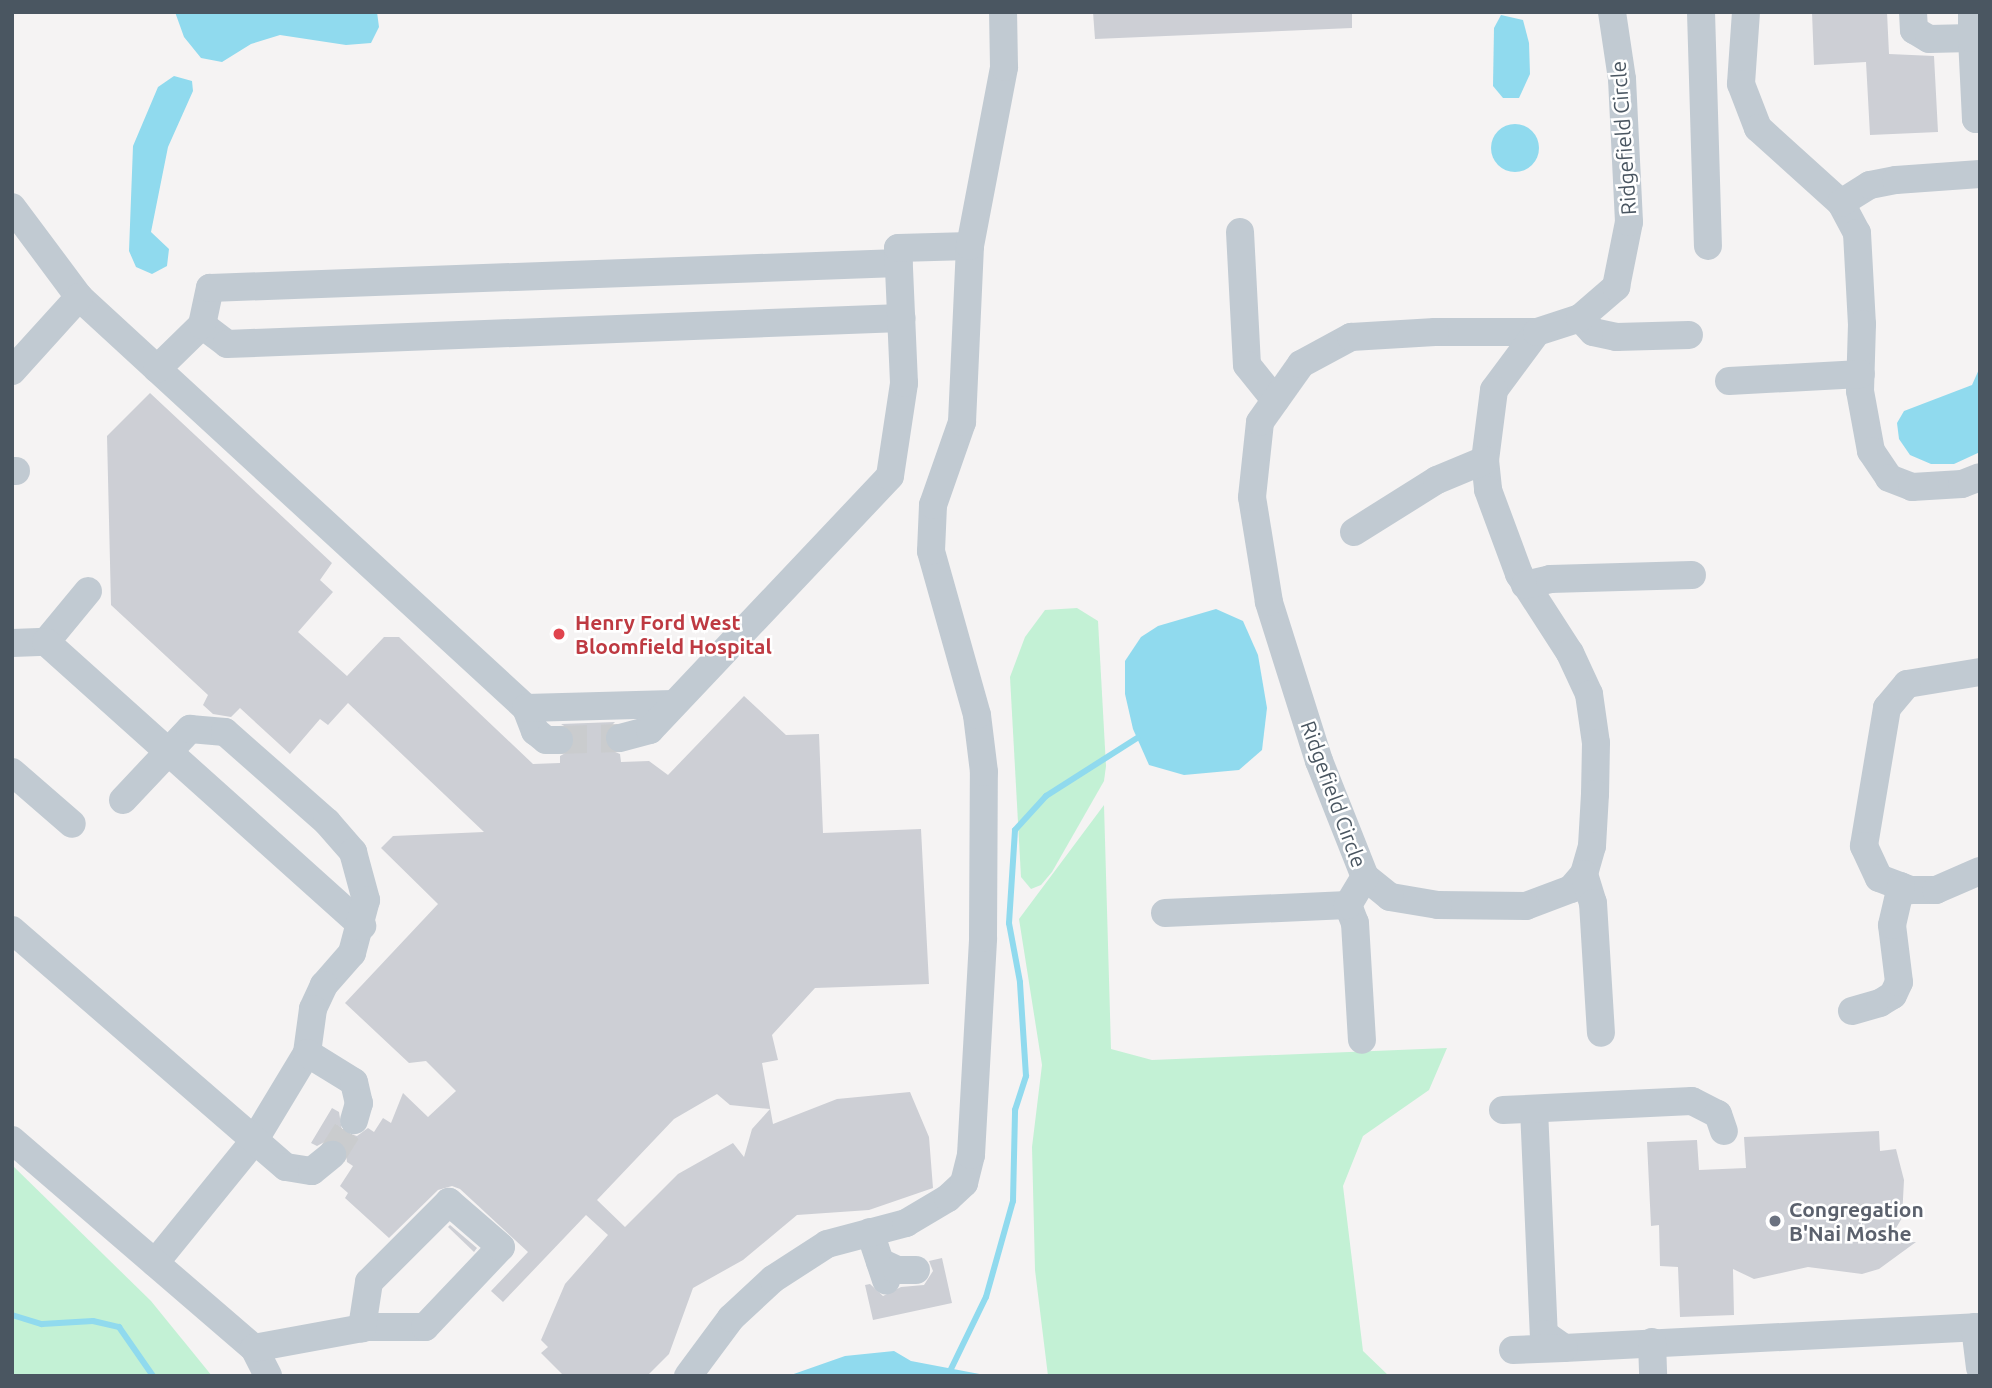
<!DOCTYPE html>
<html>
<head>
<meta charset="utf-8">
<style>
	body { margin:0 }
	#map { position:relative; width:1992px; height:1388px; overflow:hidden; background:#f5f3f3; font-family:Ubuntu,sans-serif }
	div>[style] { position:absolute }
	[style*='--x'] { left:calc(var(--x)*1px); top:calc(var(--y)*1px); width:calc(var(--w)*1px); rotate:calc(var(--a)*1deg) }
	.green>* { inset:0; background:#c3f1d5 }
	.water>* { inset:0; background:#90daee }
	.round { border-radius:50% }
	.stream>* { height:6px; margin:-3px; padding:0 3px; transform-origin:3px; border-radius:3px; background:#90daee }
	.building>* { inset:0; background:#cdcfd5 }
	.minor-tunnel>* { height:28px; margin-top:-14px; transform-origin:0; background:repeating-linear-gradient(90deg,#caccce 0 28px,transparent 0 42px) }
	.minor>* { height:28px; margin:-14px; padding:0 14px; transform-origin:14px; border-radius:14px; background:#c1cad2 }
	.dots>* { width:19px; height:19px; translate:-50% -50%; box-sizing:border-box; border:4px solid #fff; border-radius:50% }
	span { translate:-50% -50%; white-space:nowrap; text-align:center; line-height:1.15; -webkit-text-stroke:5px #fff; paint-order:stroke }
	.street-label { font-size:21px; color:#4a5661 }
	.health-label { font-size:21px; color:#be3a42; font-weight:700 }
	.left { translate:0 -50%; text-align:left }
	.worship-label { font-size:21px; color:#5b616d; font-weight:700 }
	.frame { position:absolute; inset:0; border:14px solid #4a5661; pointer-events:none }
</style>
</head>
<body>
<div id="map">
	<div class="green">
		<div style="clip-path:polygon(1077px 608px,1098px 621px,1106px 766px,1104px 781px,1052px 872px,1041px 885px,1031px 889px,1021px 877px,1010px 677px,1025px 637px,1045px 610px)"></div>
		<div style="clip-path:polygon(1104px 805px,1111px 1049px,1152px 1060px,1447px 1048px,1429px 1090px,1363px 1136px,1343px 1186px,1363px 1351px,1389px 1376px,1048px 1376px,1035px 1270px,1032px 1147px,1042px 1065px,1019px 919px)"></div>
		<div style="clip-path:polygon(12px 1165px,151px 1301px,212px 1376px,12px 1376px)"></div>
	</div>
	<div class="water">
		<div style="clip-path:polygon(175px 12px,377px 12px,379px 27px,371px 43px,346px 45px,280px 35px,251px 44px,222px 62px,201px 58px,184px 37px)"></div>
		<div style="clip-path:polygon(1501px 15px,1523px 20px,1529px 43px,1530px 74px,1519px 98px,1503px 98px,1493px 86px,1494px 28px)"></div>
		<div style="clip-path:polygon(174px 76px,192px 81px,193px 91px,168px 147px,151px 232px,169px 249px,167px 266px,152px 274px,136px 267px,129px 251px,133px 146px,158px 87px)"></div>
		<div class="round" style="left:1491px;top:124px;width:48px;height:48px"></div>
		<div style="clip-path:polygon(1980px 367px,1980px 452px,1954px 464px,1931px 464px,1910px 455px,1899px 439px,1897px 423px,1904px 411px,1972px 385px)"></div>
		<div style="clip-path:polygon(1216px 609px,1243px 621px,1258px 655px,1267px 708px,1262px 750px,1239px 770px,1184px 775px,1149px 765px,1133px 729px,1125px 694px,1125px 661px,1141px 637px,1158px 626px)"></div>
		<div style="clip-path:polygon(894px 1351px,911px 1361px,990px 1376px,788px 1376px,845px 1356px)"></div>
	</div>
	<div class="stream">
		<div style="--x:12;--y:1315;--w:31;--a:17"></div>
		<div style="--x:42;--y:1324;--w:51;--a:-3.4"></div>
		<div style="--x:93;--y:1321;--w:27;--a:13"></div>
		<div style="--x:119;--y:1327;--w:60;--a:55.2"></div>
		<div style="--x:951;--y:1369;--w:80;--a:-64.1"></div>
		<div style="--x:986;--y:1297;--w:100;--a:-74.3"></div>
		<div style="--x:1013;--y:1201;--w:91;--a:-88.7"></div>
		<div style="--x:1015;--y:1110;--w:36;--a:-72"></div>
		<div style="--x:1026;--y:1076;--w:94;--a:-93.7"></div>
		<div style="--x:1020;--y:982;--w:60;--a:-100.6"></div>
		<div style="--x:1009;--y:923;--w:93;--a:-86.3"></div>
		<div style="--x:1015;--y:830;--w:46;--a:-47.6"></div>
		<div style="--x:1046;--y:796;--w:108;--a:-32.5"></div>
	</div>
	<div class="building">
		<div style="clip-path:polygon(1093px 12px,1352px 12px,1352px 28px,1095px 39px)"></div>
		<div style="clip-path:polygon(1812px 12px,1887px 12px,1889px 54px,1934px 56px,1938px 132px,1870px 135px,1866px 62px,1814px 65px)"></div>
		<div style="clip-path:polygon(evenodd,150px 393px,332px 563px,320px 580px,333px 592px,298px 632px,347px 676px,384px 637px,399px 637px,533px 764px,560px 763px,560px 756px,573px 749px,574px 732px,561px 724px,615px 722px,604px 733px,608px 749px,620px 754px,621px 762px,649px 761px,668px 775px,744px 696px,786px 735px,819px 734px,823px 833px,921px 829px,929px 984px,815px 988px,772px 1035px,778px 1060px,762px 1063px,773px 1124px,837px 1099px,910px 1092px,929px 1137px,933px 1188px,869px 1210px,797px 1215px,743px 1260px,693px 1288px,669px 1354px,647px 1376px,564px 1376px,541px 1353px,548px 1347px,541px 1340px,565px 1284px,608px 1235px,586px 1215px,503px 1302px,491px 1291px,528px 1252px,460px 1189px,452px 1186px,438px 1190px,389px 1238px,345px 1198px,348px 1193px,340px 1186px,353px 1166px,347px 1162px,345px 1145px,330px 1139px,317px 1146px,311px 1143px,332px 1108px,339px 1112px,342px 1131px,357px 1136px,368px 1128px,374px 1132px,383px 1118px,391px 1123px,403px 1093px,428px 1117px,456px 1091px,426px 1061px,409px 1063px,345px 1003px,438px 904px,381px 848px,393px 836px,484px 832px,348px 703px,328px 725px,320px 719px,290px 754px,240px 708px,231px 717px,213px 714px,203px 705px,208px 695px,111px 605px,107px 436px,150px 393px,717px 1094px,730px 1105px,770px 1109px,752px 1129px,744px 1157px,733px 1143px,678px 1174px,625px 1227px,597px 1200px,674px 1119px,717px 1094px)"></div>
		<div style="clip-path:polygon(1879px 1131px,1880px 1151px,1896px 1149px,1904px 1180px,1902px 1218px,1887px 1243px,1916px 1242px,1879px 1269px,1862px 1274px,1808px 1267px,1754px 1279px,1733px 1269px,1734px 1315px,1680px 1317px,1678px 1267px,1660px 1266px,1659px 1225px,1651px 1226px,1647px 1142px,1697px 1140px,1699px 1170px,1746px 1168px,1744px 1137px)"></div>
		<div style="clip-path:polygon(450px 1225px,477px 1248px,474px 1252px,448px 1227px)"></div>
		<div style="clip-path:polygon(942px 1258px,952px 1303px,873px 1320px,865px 1285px,870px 1284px,883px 1296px,901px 1287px,924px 1285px,933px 1271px,929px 1261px)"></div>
	</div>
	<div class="minor-tunnel">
		<div style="--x:559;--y:740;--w:61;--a:-1.9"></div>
		<div style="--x:332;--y:1155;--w:41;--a:-57.8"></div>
	</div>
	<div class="minor">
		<div style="--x:1701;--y:12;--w:234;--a:88.3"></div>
		<div style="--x:1746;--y:12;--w:72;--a:94"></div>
		<div style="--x:1741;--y:84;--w:47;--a:68.9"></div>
		<div style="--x:1758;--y:128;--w:112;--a:42.1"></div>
		<div style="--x:1841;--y:203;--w:34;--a:62"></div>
		<div style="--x:1857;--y:233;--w:91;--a:86.9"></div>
		<div style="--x:1862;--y:324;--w:67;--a:91.7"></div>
		<div style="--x:1860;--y:391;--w:61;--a:79.6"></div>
		<div style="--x:1871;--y:451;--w:32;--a:56"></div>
		<div style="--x:1889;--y:478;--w:25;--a:21"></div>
		<div style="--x:1912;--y:487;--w:50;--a:-3.4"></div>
		<div style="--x:1962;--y:484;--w:19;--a:-21"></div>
		<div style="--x:1913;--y:12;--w:18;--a:87"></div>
		<div style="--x:1914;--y:30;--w:17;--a:31"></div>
		<div style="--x:1929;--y:39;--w:43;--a:-1.3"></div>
		<div style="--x:1972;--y:38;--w:81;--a:87.2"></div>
		<div style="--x:1976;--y:119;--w:4;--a:0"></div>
		<div style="--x:1972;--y:12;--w:26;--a:90"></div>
		<div style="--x:1841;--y:203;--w:34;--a:-32"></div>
		<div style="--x:1870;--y:185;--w:26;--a:-11"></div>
		<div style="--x:1896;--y:180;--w:84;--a:-4.1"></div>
		<div style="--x:12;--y:207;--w:112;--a:53.3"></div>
		<div style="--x:79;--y:297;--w:607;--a:42.6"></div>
		<div style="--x:526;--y:708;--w:25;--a:69"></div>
		<div style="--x:535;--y:731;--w:14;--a:39"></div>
		<div style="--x:546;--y:740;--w:13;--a:0"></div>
		<div style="--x:1240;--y:232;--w:133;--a:87"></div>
		<div style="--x:1247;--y:365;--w:45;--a:51.3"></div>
		<div style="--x:1580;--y:318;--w:19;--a:47"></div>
		<div style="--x:1593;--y:332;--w:24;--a:12"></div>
		<div style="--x:1616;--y:337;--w:73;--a:-1.6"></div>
		<div style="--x:202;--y:325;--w:31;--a:37"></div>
		<div style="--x:227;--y:344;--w:675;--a:-2.21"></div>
		<div style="--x:1435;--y:332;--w:102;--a:0"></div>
		<div style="--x:1537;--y:332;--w:72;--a:126.6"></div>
		<div style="--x:1494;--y:390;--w:71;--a:97.3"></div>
		<div style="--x:1485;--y:460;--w:30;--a:84"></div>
		<div style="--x:1488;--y:490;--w:90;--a:69.7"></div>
		<div style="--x:1519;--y:574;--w:94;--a:57.2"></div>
		<div style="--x:1570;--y:653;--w:45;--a:65.1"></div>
		<div style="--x:1589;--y:694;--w:49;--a:81.9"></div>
		<div style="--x:1596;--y:743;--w:51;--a:91.1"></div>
		<div style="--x:1595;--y:794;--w:52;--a:93.3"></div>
		<div style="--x:1592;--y:846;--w:29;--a:106"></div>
		<div style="--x:1584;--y:874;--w:20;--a:131"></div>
		<div style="--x:1571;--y:889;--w:48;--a:159.3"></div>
		<div style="--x:1526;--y:906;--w:88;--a:-179.3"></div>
		<div style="--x:1438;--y:905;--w:49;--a:-170.5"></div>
		<div style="--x:1390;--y:897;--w:32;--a:-141"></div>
		<div style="--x:1365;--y:877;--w:125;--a:-111.6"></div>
		<div style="--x:1319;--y:761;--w:167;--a:-107.5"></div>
		<div style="--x:1269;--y:602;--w:106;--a:-99.2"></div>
		<div style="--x:1252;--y:497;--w:75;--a:-83.9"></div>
		<div style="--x:1260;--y:422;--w:71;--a:-54.7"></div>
		<div style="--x:1301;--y:364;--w:57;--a:-28.4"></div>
		<div style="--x:1351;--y:337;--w:84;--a:-3.4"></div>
		<div style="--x:1537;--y:332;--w:45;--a:-18"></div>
		<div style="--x:1580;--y:318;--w:48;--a:-40.7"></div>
		<div style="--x:1616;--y:287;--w:66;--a:-78.7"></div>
		<div style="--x:1629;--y:222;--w:143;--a:-92.8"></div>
		<div style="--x:1622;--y:79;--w:68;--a:-98.5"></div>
		<div style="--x:157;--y:369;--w:63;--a:-44.4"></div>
		<div style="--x:202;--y:325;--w:38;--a:-78"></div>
		<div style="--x:210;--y:288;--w:689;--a:-2.08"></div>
		<div style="--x:12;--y:371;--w:100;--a:-47.8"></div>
		<div style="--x:1729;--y:381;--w:132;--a:-3"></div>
		<div style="--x:12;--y:471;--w:4;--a:0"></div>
		<div style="--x:1354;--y:532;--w:98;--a:-32.1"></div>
		<div style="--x:1437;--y:480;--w:52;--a:-22.6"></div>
		<div style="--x:1525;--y:585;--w:26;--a:-13"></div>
		<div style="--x:1550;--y:579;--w:142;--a:-1.6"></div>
		<div style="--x:46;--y:642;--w:66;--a:-50.5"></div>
		<div style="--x:12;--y:643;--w:34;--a:-2"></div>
		<div style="--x:46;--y:642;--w:425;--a:41.9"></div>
		<div style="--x:1980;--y:672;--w:74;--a:170.7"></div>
		<div style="--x:1907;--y:684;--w:31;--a:130"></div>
		<div style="--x:1887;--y:708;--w:140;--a:99.5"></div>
		<div style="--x:1864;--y:846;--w:35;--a:65"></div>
		<div style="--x:1879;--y:878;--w:34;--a:21"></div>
		<div style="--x:1911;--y:890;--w:25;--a:0"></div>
		<div style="--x:1936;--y:890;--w:48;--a:-23.4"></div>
		<div style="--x:526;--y:708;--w:147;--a:-1.6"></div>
		<div style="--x:620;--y:738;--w:31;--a:-15"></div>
		<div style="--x:650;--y:730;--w:349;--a:-46.6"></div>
		<div style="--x:890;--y:476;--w:94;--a:-81.4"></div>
		<div style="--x:904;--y:383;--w:135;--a:-92.5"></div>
		<div style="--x:898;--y:248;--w:72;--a:-1.6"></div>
		<div style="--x:12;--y:772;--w:79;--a:40.9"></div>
		<div style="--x:123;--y:800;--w:98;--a:-46.7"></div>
		<div style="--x:190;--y:729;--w:35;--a:5"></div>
		<div style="--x:225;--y:732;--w:136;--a:41.4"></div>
		<div style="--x:327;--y:822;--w:40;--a:49"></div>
		<div style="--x:353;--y:852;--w:50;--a:74.8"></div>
		<div style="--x:366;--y:900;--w:55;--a:104.8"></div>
		<div style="--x:352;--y:953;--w:43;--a:131.2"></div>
		<div style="--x:324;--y:985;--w:26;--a:115"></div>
		<div style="--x:313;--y:1009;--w:44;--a:97.8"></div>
		<div style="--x:307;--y:1053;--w:103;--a:121.1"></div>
		<div style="--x:254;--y:1141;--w:157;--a:129.1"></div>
		<div style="--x:1584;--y:874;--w:30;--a:73"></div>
		<div style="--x:1593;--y:903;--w:130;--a:86.5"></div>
		<div style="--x:1348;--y:905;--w:19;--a:69"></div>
		<div style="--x:1355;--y:923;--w:117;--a:86.6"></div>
		<div style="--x:1165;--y:913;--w:183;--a:-2.5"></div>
		<div style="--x:1348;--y:905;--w:33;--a:-59"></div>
		<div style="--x:12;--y:930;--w:362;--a:40.9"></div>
		<div style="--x:286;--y:1167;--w:26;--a:9"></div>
		<div style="--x:312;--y:1171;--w:26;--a:-39"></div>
		<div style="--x:1852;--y:1011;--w:29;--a:-16"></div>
		<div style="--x:1880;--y:1003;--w:15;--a:-32"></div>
		<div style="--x:1893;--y:995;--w:14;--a:-65"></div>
		<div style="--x:1899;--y:982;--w:57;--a:-97"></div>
		<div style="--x:1892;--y:925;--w:40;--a:-77"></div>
		<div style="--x:307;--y:1053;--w:55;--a:31.7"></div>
		<div style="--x:354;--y:1082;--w:22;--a:77"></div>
		<div style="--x:359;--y:1103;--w:18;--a:106"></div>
		<div style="--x:1534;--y:1109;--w:225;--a:87.5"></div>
		<div style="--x:1544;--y:1334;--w:24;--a:35"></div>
		<div style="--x:1564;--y:1348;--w:417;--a:-2.9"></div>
		<div style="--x:1503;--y:1110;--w:189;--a:-2.7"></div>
		<div style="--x:1692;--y:1101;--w:29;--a:27"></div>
		<div style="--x:1718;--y:1114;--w:18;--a:71"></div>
		<div style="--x:12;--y:1140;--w:319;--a:40.7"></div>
		<div style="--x:254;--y:1348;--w:31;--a:63"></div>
		<div style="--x:870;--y:1232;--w:51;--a:71.6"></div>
		<div style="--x:880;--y:1262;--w:19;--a:25"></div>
		<div style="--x:897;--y:1270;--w:19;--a:0"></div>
		<div style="--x:1975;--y:1327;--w:41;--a:83"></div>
		<div style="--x:1652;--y:1342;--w:34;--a:88"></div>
		<div style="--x:254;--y:1348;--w:116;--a:-10.4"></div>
		<div style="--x:368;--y:1327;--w:57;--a:0"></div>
		<div style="--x:425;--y:1327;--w:110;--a:-46.5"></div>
		<div style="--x:501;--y:1247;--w:69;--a:-139.1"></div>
		<div style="--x:449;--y:1202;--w:113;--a:135"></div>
		<div style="--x:369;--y:1282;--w:47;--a:98.7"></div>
		<div style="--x:1513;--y:1350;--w:51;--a:-2.2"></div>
		<div style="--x:688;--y:1376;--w:72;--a:-53.4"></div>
		<div style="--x:731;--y:1318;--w:57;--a:-42.9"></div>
		<div style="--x:773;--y:1279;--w:64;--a:-32.9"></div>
		<div style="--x:827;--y:1244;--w:82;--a:-14.9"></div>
		<div style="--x:906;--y:1223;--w:49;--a:-30.8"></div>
		<div style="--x:948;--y:1198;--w:22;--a:-43"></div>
		<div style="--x:964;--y:1183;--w:29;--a:-76"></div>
		<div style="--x:971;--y:1155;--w:217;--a:-86.8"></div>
		<div style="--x:983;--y:938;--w:166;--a:-89.7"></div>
		<div style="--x:984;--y:772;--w:57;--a:-97"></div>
		<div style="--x:977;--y:715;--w:170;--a:-105.7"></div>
		<div style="--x:931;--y:551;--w:46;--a:-87.5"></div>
		<div style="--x:933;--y:505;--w:88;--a:-70.7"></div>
		<div style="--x:962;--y:422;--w:176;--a:-87.4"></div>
		<div style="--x:970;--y:246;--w:182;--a:-79.2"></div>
		<div style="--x:1004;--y:67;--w:55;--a:-91"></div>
	</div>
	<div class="dots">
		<div style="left:559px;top:634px;background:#e0444e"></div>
		<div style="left:1775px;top:1221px;background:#6b7280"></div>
	</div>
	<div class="street-label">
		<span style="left:1623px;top:138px;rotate:-94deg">Ridgefield Circle</span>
		<span style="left:1334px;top:794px;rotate:70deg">Ridgefield Circle</span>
	</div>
	<div class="health-label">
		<span class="left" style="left:575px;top:634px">Henry Ford West<br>Bloomfield Hospital</span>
	</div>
	<div class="worship-label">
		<span class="left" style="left:1789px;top:1221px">Congregation<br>B'Nai Moshe</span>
	</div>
	<div class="frame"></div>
</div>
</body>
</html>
